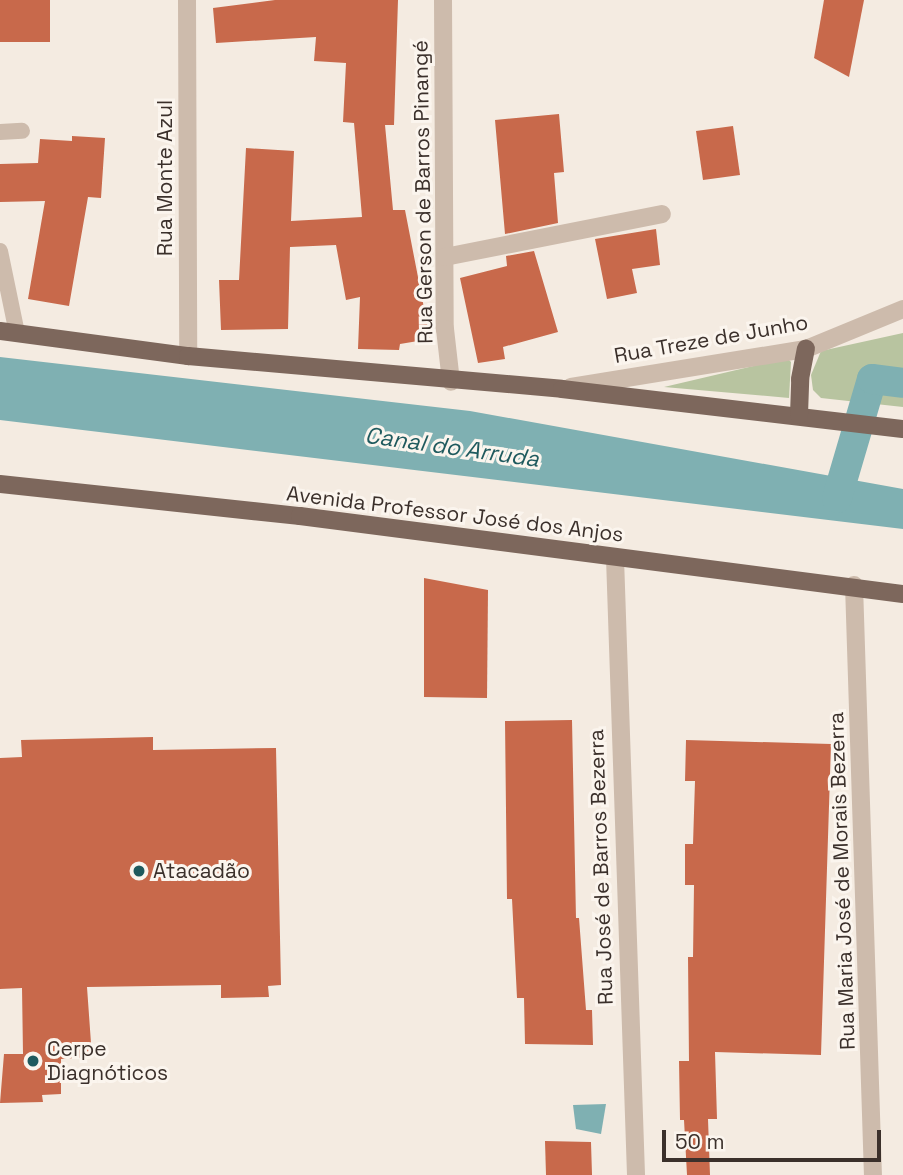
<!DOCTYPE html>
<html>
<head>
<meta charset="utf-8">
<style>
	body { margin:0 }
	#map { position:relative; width:903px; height:1175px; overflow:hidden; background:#f4ebe1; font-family:"Space Grotesk",sans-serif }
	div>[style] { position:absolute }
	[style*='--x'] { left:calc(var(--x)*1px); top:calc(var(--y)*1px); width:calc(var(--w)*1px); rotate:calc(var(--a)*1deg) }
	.green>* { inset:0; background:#b8c4a0 }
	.water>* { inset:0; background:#7fb0b2 }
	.canal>* { height:30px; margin:-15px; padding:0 15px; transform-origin:15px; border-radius:15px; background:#7fb0b2 }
	.building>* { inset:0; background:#c8694b }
	.service>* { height:16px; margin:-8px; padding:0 8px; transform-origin:8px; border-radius:8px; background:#cdbbac }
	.minor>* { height:18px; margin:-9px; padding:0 9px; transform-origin:9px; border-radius:9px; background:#cdbbac }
	.primary>* { height:18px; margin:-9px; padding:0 9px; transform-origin:9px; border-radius:9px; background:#7d675c }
	.dots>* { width:19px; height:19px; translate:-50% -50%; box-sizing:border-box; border:4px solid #fbf5ee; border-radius:50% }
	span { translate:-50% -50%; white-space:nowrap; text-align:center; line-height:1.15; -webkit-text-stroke:6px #fbf5ee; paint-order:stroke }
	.street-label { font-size:21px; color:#3b302b }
	.poi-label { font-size:21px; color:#3b302b }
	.left { translate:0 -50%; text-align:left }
	.water-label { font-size:23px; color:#1f5a5e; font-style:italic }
	.scale { position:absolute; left:662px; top:1130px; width:219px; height:32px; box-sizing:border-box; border:4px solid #3b302b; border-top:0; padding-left:9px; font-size:21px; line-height:24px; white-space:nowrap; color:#3b302b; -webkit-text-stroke:5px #fbf5ee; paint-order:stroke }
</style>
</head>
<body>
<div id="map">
	<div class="green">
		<div style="clip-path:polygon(903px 333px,903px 407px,821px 398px,813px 390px,811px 375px,821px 351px)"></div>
		<div style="clip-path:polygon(787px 358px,791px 362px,789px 398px,664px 387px)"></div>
	</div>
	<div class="water">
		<div style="clip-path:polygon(0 357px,470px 411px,903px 489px,903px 529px,0 420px)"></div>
		<div style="clip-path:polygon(606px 1104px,601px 1134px,576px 1129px,573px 1105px)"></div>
	</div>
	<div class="canal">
		<div style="--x:837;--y:498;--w:124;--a:-73.6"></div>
		<div style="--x:872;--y:379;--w:31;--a:7"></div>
	</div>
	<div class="building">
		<div style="clip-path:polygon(0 0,50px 0,50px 42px,0 42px)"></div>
		<div style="clip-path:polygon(275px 0,398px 0,394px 125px,385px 125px,393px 210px,405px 210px,430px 339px,400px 344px,399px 350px,358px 349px,360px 297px,346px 300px,336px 245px,290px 247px,288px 329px,221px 330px,219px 280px,239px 280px,246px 148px,294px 151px,291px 221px,362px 217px,354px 123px,343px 122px,346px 63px,314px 61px,316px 37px,216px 43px,213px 8px)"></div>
		<div style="clip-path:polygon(824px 0,864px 0,849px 77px,814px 58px)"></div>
		<div style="clip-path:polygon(559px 114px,564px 172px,554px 173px,558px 223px,505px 234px,495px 120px)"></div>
		<div style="clip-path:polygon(733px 126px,740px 175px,703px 180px,696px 131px)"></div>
		<div style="clip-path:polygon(72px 136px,105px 138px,101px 198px,88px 197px,69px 306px,28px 299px,45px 201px,0 202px,0 164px,38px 163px,40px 139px,72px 141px)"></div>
		<div style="clip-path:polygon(656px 229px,660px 265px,632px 269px,637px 293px,607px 299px,595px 239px)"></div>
		<div style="clip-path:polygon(534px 251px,558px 332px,503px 347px,505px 359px,478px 363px,460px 278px,507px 266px,506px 256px)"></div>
		<div style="clip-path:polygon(424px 578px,488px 590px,487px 698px,424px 697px)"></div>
		<div style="clip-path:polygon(572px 720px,576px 918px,579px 918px,586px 1010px,592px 1010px,593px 1045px,525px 1044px,524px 998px,517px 998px,512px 899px,507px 899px,505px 721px)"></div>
		<div style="clip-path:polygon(153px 737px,153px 750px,276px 748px,281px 985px,268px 986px,269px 997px,221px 998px,221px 985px,87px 987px,92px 1057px,61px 1059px,61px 1094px,42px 1095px,43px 1102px,0 1103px,4px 1054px,23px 1054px,22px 988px,0 989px,0 758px,22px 757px,21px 740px)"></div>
		<div style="clip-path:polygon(686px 740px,831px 744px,821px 1055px,715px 1052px,717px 1119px,708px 1119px,710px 1175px,687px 1175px,684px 1120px,680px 1120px,679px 1061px,689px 1061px,688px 957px,693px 957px,694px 885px,685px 885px,685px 844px,693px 844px,695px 781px,685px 781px)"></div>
		<div style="clip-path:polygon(545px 1141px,591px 1142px,592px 1175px,546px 1175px)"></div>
	</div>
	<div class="service">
		<div style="--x:0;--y:132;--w:22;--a:-3"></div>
		<div style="--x:0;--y:251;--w:84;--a:78.3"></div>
	</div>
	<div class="minor">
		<div style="--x:187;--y:0;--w:356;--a:89.8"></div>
		<div style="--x:443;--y:0;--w:329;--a:89.7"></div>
		<div style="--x:445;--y:329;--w:53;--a:83.5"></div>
		<div style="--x:445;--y:257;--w:221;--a:-11.2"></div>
		<div style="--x:571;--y:387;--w:238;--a:-9.2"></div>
		<div style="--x:806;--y:349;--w:105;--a:-22.4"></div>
		<div style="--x:615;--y:558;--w:617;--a:88.05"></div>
		<div style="--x:854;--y:585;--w:590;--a:88.16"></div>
	</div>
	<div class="primary">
		<div style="--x:0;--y:331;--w:190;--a:7.6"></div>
		<div style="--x:188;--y:356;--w:375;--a:5"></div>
		<div style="--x:562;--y:389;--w:343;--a:6.7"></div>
		<div style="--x:799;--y:415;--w:36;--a:-88"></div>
		<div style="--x:800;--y:379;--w:31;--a:-79"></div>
		<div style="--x:0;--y:484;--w:302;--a:6.1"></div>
		<div style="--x:300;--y:516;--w:608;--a:7.37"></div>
	</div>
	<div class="dots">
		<div style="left:139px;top:871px;background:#1f5a5e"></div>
		<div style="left:33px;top:1061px;background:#1f5a5e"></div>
	</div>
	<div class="street-label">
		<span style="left:165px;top:178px;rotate:-90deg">Rua Monte Azul</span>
		<span style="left:423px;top:192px;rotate:-91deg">Rua Gerson de Barros Pinangé</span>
		<span style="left:711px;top:339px;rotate:-10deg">Rua Treze de Junho</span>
		<span style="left:455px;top:514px;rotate:7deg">Avenida Professor José dos Anjos</span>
		<span style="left:601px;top:867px;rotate:-92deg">Rua José de Barros Bezerra</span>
		<span style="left:842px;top:881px;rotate:-92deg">Rua Maria José de Morais Bezerra</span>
	</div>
	<div class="poi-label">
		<span class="left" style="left:153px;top:871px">Atacadão</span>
		<span class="left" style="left:47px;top:1061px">Cerpe<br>Diagnóticos</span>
	</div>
	<div class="water-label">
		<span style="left:452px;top:447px;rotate:8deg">Canal do Arruda</span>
	</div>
	<div class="scale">50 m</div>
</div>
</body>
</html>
